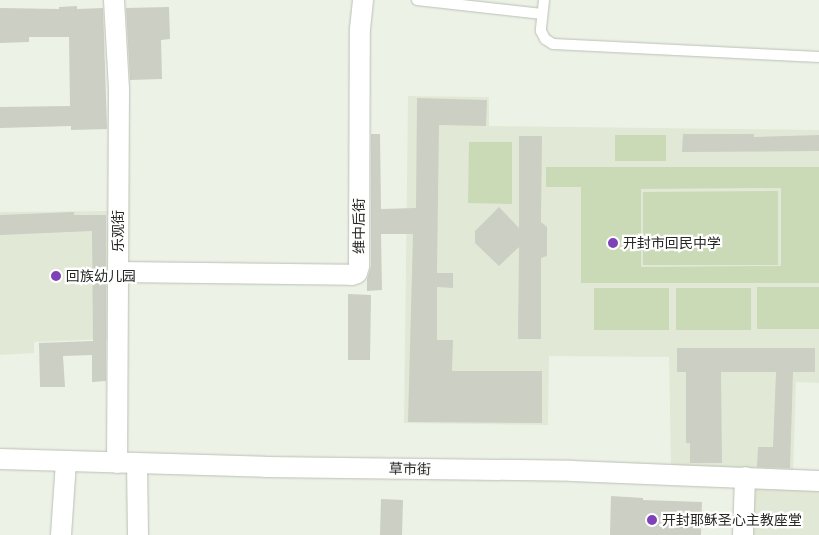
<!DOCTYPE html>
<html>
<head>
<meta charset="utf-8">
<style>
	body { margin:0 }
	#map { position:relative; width:819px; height:535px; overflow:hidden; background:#edf2e7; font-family:"Titillium Web","Noto Sans SC",sans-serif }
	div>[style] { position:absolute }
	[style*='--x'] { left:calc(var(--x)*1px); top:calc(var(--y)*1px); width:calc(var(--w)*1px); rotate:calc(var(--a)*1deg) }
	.built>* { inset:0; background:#e1e9d6 }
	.green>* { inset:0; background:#cbdab6 }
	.building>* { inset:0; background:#cbcfc4 }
	.roads { filter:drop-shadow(0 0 1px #bbc0b5) drop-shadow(0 0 1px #bbc0b5) }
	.lane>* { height:10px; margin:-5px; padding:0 5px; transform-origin:5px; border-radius:5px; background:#fff }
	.street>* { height:20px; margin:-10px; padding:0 10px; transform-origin:10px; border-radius:10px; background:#fff }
	.dots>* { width:14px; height:14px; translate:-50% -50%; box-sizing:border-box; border:2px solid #fff; border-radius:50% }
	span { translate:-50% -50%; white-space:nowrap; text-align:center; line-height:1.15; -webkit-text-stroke:4.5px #fff; paint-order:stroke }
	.street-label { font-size:14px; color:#262824 }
	.poi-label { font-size:14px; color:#262824 }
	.left { translate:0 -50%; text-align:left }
</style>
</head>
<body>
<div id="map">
	<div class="built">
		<div style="clip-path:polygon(408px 96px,489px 97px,489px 126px,819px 130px,819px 383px,796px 382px,793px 473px,671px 467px,669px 357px,549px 356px,548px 425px,404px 423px)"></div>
		<div style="clip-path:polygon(112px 211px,110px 339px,34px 342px,34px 353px,0 355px,0 212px)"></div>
		<div style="clip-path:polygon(752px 486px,819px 491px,819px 535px,749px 535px)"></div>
	</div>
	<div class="green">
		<div style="clip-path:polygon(615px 135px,666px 135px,666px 161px,615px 161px)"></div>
		<div style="clip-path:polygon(469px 142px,512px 142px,512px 204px,468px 203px)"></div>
		<div style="clip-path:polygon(evenodd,546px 167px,819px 167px,819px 283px,581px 283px,581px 187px,546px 187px,546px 167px,641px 189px,781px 188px,781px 266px,641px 267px,641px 189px)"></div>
		<div style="clip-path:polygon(778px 191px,778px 265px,643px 265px,643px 192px)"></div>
		<div style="clip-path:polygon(757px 287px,819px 287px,819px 329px,757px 329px)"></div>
		<div style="clip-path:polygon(594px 288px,669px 288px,669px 330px,594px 330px)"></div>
		<div style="clip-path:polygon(676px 288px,751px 288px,751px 330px,676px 330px)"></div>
	</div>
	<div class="building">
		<div style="clip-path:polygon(77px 6px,77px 9px,103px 8px,107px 129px,71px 130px,71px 126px,0 128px,0 107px,70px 106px,69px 37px,29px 37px,29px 42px,0 43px,0 8px,59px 9px,59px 7px)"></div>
		<div style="clip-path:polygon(169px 7px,170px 39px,161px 40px,162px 79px,130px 80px,126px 8px)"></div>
		<div style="clip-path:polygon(417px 98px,487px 100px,486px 126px,439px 125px,437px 273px,453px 273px,453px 288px,437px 287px,437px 340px,453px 340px,452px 371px,542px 371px,542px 423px,408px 422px,413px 234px,381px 234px,382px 290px,367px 291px,367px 279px,371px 266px,371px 134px,380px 134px,381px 209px,416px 208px)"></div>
		<div style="clip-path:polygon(683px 134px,754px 134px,754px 137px,819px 135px,819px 151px,682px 152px)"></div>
		<div style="clip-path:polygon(519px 136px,542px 136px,541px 222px,547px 227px,547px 256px,541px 258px,541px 339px,518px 339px,519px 247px,499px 266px,475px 243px,475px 231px,499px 207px,519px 228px)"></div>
		<div style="clip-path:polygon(74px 212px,74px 215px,106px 215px,106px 381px,92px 382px,92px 355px,63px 356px,65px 387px,40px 387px,39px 343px,93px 341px,92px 231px,0 235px,0 215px)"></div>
		<div style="clip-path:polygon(348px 294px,371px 295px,370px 360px,348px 360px)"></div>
		<div style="clip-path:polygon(677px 348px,815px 348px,815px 372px,793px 372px,790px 468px,757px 467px,758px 447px,773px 447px,776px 372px,721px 372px,722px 463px,690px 463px,690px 443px,686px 443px,686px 372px,677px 372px)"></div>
		<div style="clip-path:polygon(611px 496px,643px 498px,643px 500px,702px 502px,701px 535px,610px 535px)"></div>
		<div style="clip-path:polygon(381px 499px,403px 500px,402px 535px,380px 535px)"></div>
	</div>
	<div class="roads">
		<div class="lane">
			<div style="--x:417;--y:0;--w:126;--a:6.4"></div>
			<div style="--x:544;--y:0;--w:31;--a:96"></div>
			<div style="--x:541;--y:31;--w:9;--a:63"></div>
			<div style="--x:545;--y:39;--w:9;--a:32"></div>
			<div style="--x:553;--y:44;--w:266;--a:2.8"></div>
		</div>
		<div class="street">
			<div style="--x:114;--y:0;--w:89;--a:86.8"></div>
			<div style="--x:119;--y:89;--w:374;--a:90.3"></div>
			<div style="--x:118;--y:272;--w:234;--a:0.7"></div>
			<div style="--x:352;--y:275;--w:5;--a:-22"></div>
			<div style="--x:357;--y:273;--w:7;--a:-74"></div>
			<div style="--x:359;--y:266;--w:237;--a:-89.8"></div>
			<div style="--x:360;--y:29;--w:29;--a:-84"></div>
			<div style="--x:0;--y:459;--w:265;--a:1.7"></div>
			<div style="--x:265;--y:467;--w:307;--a:0.7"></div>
			<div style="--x:572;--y:471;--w:247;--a:2.3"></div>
			<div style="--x:137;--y:463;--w:72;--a:89.2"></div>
			<div style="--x:61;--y:535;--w:74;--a:-86.1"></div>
			<div style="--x:743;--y:535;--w:58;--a:-88"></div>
		</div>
	</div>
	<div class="dots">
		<div style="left:613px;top:243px;background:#7f41b7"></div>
		<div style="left:56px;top:276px;background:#7f41b7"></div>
		<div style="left:652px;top:520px;background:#7f41b7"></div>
	</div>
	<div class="street-label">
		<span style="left:359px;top:226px;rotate:-90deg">维中后街</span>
		<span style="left:118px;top:231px;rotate:-90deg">乐观街</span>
		<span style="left:410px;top:469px;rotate:1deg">草市街</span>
	</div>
	<div class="poi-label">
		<span class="left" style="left:623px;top:243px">开封市回民中学</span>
		<span class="left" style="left:66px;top:276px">回族幼儿园</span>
		<span class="left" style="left:662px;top:520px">开封耶稣圣心主教座堂</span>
	</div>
</div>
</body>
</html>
